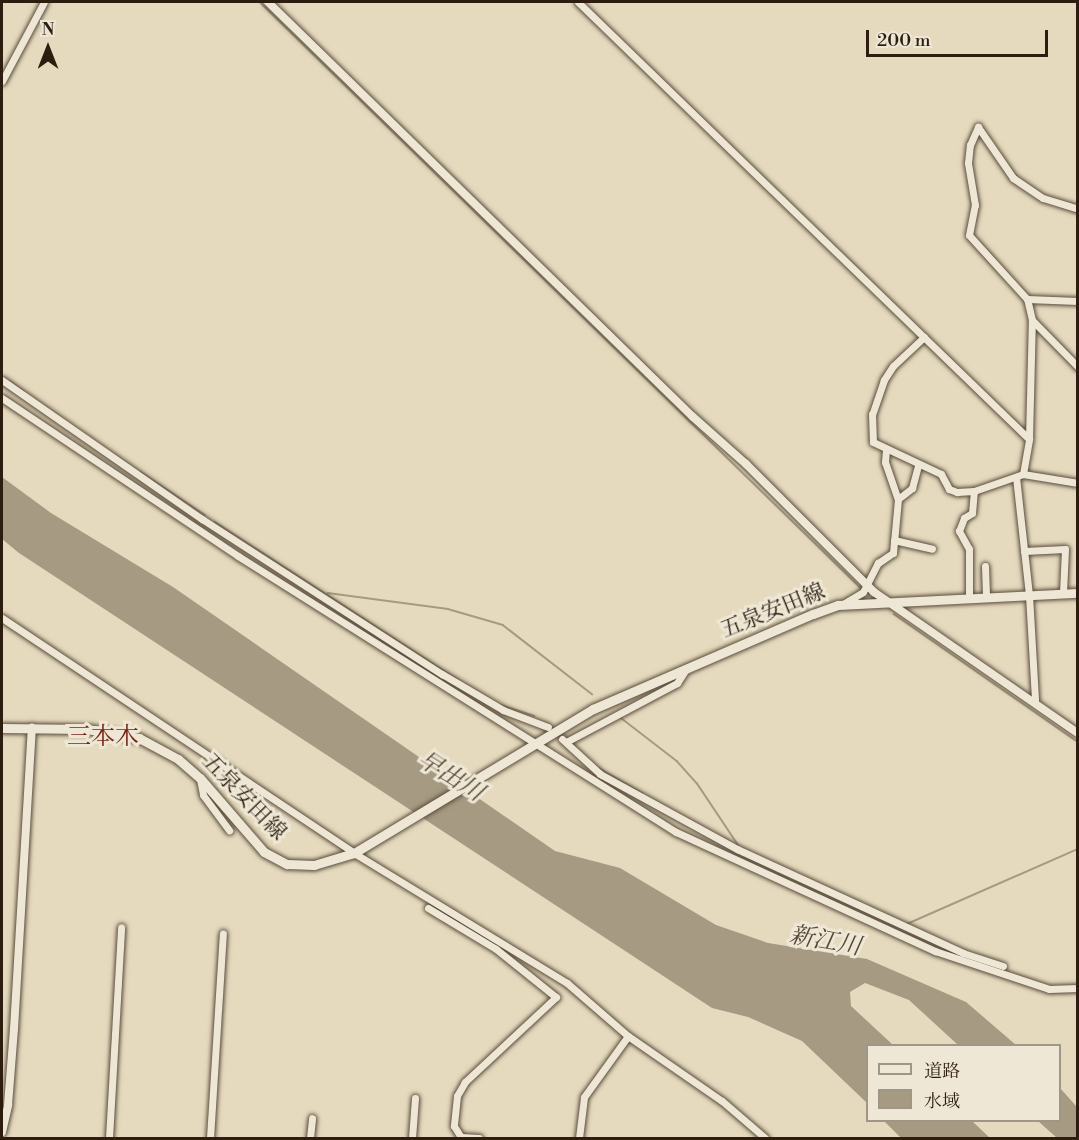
<!DOCTYPE html>
<html>
<head>
<meta charset="utf-8">
<style>
	body { margin:0 }
	#map { position:relative; width:1079px; height:1140px; overflow:hidden; background:#e5dabe; font-family:"Libre Bodoni","Noto Serif JP",serif }
	div>[style] { position:absolute }
	[style*='--x'] { left:calc(var(--x)*1px); top:calc(var(--y)*1px); width:calc(var(--w)*1px); rotate:calc(var(--a)*1deg) }
	.water>* { inset:0; background:#a69a82 }
	.stream>* { height:1.5px; margin:-0.75px; padding:0 0.75px; transform-origin:0.75px; border-radius:0.75px; background:#a69a82 }
	.roads { filter:drop-shadow(0 0 2px #5a4c3b) drop-shadow(0 0 2px #5a4c3b) }
	.minor>* { height:7px; margin:-3.5px; padding:0 3.5px; transform-origin:3.5px; border-radius:3.5px; background:#eee7d5 }
	.tertiary>* { height:8px; margin:-4px; padding:0 4px; transform-origin:4px; border-radius:4px; background:#eee7d5 }
	.secondary>* { height:9px; margin:-4.5px; padding:0 4.5px; transform-origin:4.5px; border-radius:4.5px; background:#eee7d5 }
	span { translate:-50% -50%; white-space:nowrap; text-align:center; line-height:1.15; -webkit-text-stroke:6px #eee7d5; paint-order:stroke }
	.street-label { font-size:22px; color:#2c1d0f }
	.neighbourhood-label { font-size:24px; color:#7a1f14 }
	.water-label { font-size:24px; color:#574937; font-style:italic }
	.frame { position:absolute; inset:0; border:3px solid #2c1d0f; pointer-events:none }
	.legend { position:absolute; left:866px; top:1044px; width:195px; height:78px; box-sizing:border-box; background:#eee7d5; border:2px solid #a09686; margin:0; padding:8px 10px; list-style:none; font-size:18px; color:#2c1d0f }
	.legend li { display:flex; align-items:center; gap:12px; height:30px }
	.legend b { width:30px; border:2px solid #a09686 }
	.north { position:absolute; left:18px; top:18px; width:60px; height:60px; -webkit-text-stroke:4px #eee7d5; paint-order:stroke; rotate:0deg; font-size:16px; font-weight:700; line-height:24px; text-align:center; color:#2c1d0f }
	.north::after { content:''; display:block; margin:auto; width:21px; height:27px; background:#2c1d0f; clip-path:polygon(50% 0,100% 100%,50% 72%,0 100%) }
	.scale { position:absolute; left:866px; top:30px; width:182px; height:27px; box-sizing:border-box; border:3px solid #2c1d0f; border-top:0; padding-left:8px; font-size:18px; line-height:21px; white-space:nowrap; color:#2c1d0f; -webkit-text-stroke:4px #eee7d5; paint-order:stroke }
</style>
</head>
<body>
<div id="map">
	<div class="water">
		<div style="clip-path:polygon(2px 477px,51px 513px,173px 587px,555px 851px,620px 868px,716px 925px,768px 943px,867px 959px,966px 1002px,1016px 1045px,958px 1045px,909px 1000px,865px 983px,850px 992px,851px 1006px,893px 1045px,868px 1046px,867px 1103px,802px 1041px,748px 1017px,712px 1008px,19px 553px,2px 539px)"></div>
		<div style="clip-path:polygon(1060px 1088px,1077px 1107px,1077px 1138px,1057px 1138px,1038px 1121px,1060px 1120px)"></div>
		<div style="clip-path:polygon(884px 1121px,972px 1121px,990px 1138px,901px 1138px)"></div>
	</div>
	<div class="stream">
		<div style="--x:260;--y:2;--w:839;--a:44.28"></div>
		<div style="--x:10;--y:381;--w:17;--a:36"></div>
		<div style="--x:141;--y:472;--w:77;--a:33.9"></div>
		<div style="--x:215;--y:522;--w:290;--a:33"></div>
		<div style="--x:328;--y:593;--w:121;--a:7.6"></div>
		<div style="--x:448;--y:609;--w:57;--a:16.2"></div>
		<div style="--x:503;--y:625;--w:113;--a:37.8"></div>
		<div style="--x:894;--y:614;--w:224;--a:34.8"></div>
		<div style="--x:501;--y:705;--w:35;--a:18"></div>
		<div style="--x:620;--y:717;--w:72;--a:37.7"></div>
		<div style="--x:677;--y:761;--w:30;--a:48"></div>
		<div style="--x:697;--y:783;--w:76;--a:56.3"></div>
		<div style="--x:599;--y:768;--w:50;--a:30.2"></div>
		<div style="--x:907;--y:924;--w:187;--a:-23.7"></div>
	</div>
	<div class="roads">
		<div class="minor">
			<div style="--x:578;--y:2;--w:628;--a:44.1"></div>
			<div style="--x:2;--y:81;--w:89;--a:-62"></div>
			<div style="--x:1027;--y:299;--w:51;--a:2.2"></div>
			<div style="--x:1032;--y:320;--w:66;--a:45.6"></div>
			<div style="--x:924;--y:337;--w:42;--a:136.9"></div>
			<div style="--x:893;--y:366;--w:17;--a:123"></div>
			<div style="--x:884;--y:380;--w:36;--a:109"></div>
			<div style="--x:872;--y:414;--w:28;--a:88"></div>
			<div style="--x:873;--y:442;--w:75;--a:25.2"></div>
			<div style="--x:941;--y:474;--w:17;--a:62"></div>
			<div style="--x:949;--y:489;--w:9;--a:21"></div>
			<div style="--x:957;--y:492;--w:17;--a:-3"></div>
			<div style="--x:974;--y:491;--w:52;--a:-19.1"></div>
			<div style="--x:1023;--y:474;--w:56;--a:9.3"></div>
			<div style="--x:2;--y:380;--w:244;--a:34.8"></div>
			<div style="--x:202;--y:519;--w:286;--a:32.9"></div>
			<div style="--x:442;--y:674;--w:71;--a:30.5"></div>
			<div style="--x:503;--y:710;--w:48;--a:20.7"></div>
			<div style="--x:2;--y:398;--w:284;--a:33.8"></div>
			<div style="--x:238;--y:556;--w:518;--a:32.22"></div>
			<div style="--x:676;--y:832;--w:285;--a:24.7"></div>
			<div style="--x:935;--y:951;--w:120;--a:18.4"></div>
			<div style="--x:1049;--y:989;--w:29;--a:-2"></div>
			<div style="--x:886;--y:450;--w:12;--a:95"></div>
			<div style="--x:885;--y:462;--w:39;--a:71"></div>
			<div style="--x:1023;--y:474;--w:36;--a:-80"></div>
			<div style="--x:1029;--y:439;--w:119;--a:-88.6"></div>
			<div style="--x:1032;--y:320;--w:22;--a:-103"></div>
			<div style="--x:1027;--y:299;--w:86;--a:-132.2"></div>
			<div style="--x:969;--y:235;--w:31;--a:-79"></div>
			<div style="--x:975;--y:205;--w:43;--a:-99.5"></div>
			<div style="--x:968;--y:163;--w:18;--a:-84"></div>
			<div style="--x:970;--y:145;--w:20;--a:-66"></div>
			<div style="--x:978;--y:127;--w:62;--a:55.5"></div>
			<div style="--x:1013;--y:178;--w:36;--a:34"></div>
			<div style="--x:1043;--y:198;--w:37;--a:17"></div>
			<div style="--x:1016;--y:477;--w:119;--a:83.7"></div>
			<div style="--x:1029;--y:595;--w:105;--a:86.7"></div>
			<div style="--x:894;--y:540;--w:39;--a:13"></div>
			<div style="--x:1024;--y:551;--w:41;--a:-2.8"></div>
			<div style="--x:1065;--y:549;--w:44;--a:92.6"></div>
			<div style="--x:985;--y:566;--w:31;--a:88"></div>
			<div style="--x:969;--y:598;--w:49;--a:-90"></div>
			<div style="--x:969;--y:549;--w:21;--a:-119"></div>
			<div style="--x:959;--y:531;--w:14;--a:-69"></div>
			<div style="--x:964;--y:518;--w:9;--a:-32"></div>
			<div style="--x:972;--y:513;--w:22;--a:-85"></div>
			<div style="--x:843;--y:604;--w:23;--a:-31"></div>
			<div style="--x:863;--y:592;--w:33;--a:-63"></div>
			<div style="--x:878;--y:563;--w:18;--a:-34"></div>
			<div style="--x:893;--y:553;--w:54;--a:-84.7"></div>
			<div style="--x:898;--y:499;--w:18;--a:-38"></div>
			<div style="--x:912;--y:488;--w:24;--a:-75"></div>
			<div style="--x:2;--y:618;--w:423;--a:33.7"></div>
			<div style="--x:354;--y:853;--w:250;--a:31.4"></div>
			<div style="--x:567;--y:983;--w:81;--a:41"></div>
			<div style="--x:628;--y:1036;--w:114;--a:34.7"></div>
			<div style="--x:722;--y:1101;--w:57;--a:40.7"></div>
			<div style="--x:562;--y:739;--w:52;--a:42.6"></div>
			<div style="--x:600;--y:774;--w:156;--a:28.7"></div>
			<div style="--x:737;--y:849;--w:249;--a:24.7"></div>
			<div style="--x:963;--y:953;--w:42;--a:18"></div>
			<div style="--x:566;--y:742;--w:126;--a:-28"></div>
			<div style="--x:677;--y:683;--w:17;--a:-57"></div>
			<div style="--x:200;--y:779;--w:16;--a:79"></div>
			<div style="--x:203;--y:795;--w:44;--a:53.4"></div>
			<div style="--x:428;--y:908;--w:79;--a:31.1"></div>
			<div style="--x:496;--y:949;--w:77;--a:38.7"></div>
			<div style="--x:556;--y:997;--w:125;--a:137"></div>
			<div style="--x:465;--y:1082;--w:16;--a:120"></div>
			<div style="--x:457;--y:1096;--w:30;--a:96"></div>
			<div style="--x:454;--y:1126;--w:13;--a:58"></div>
			<div style="--x:461;--y:1137;--w:18;--a:3"></div>
			<div style="--x:109;--y:1138;--w:211;--a:-86.7"></div>
			<div style="--x:210;--y:1138;--w:205;--a:-86.4"></div>
			<div style="--x:310;--y:1138;--w:20;--a:-84"></div>
			<div style="--x:412;--y:1138;--w:40;--a:-85.7"></div>
			<div style="--x:579;--y:1138;--w:41;--a:-83"></div>
			<div style="--x:584;--y:1097;--w:75;--a:-54.2"></div>
		</div>
		<div class="tertiary">
			<div style="--x:268;--y:2;--w:594;--a:44.32"></div>
			<div style="--x:693;--y:417;--w:71;--a:41.6"></div>
			<div style="--x:746;--y:464;--w:181;--a:45"></div>
			<div style="--x:874;--y:592;--w:248;--a:34.7"></div>
			<div style="--x:2;--y:1132;--w:28;--a:-77"></div>
			<div style="--x:8;--y:1105;--w:76;--a:-85.5"></div>
			<div style="--x:14;--y:1029;--w:302;--a:-86.6"></div>
		</div>
		<div class="secondary">
			<div style="--x:2;--y:728;--w:85;--a:0.7"></div>
			<div style="--x:87;--y:729;--w:53;--a:9.8"></div>
			<div style="--x:139;--y:738;--w:44;--a:28.3"></div>
			<div style="--x:178;--y:759;--w:29;--a:41"></div>
			<div style="--x:200;--y:778;--w:98;--a:49.1"></div>
			<div style="--x:264;--y:852;--w:26;--a:28"></div>
			<div style="--x:287;--y:864;--w:27;--a:2"></div>
			<div style="--x:314;--y:865;--w:42;--a:-16.7"></div>
			<div style="--x:354;--y:853;--w:279;--a:-31.1"></div>
			<div style="--x:593;--y:709;--w:240;--a:-23.4"></div>
			<div style="--x:813;--y:614;--w:27;--a:-20"></div>
			<div style="--x:838;--y:605;--w:240;--a:-2.9"></div>
		</div>
	</div>
	<div class="street-label">
		<span style="left:773px;top:611px;rotate:-22deg">五泉安田線</span>
		<span style="left:244px;top:797px;rotate:46deg">五泉安田線</span>
	</div>
	<div class="neighbourhood-label">
		<span style="left:103px;top:738px">三本木</span>
	</div>
	<div class="water-label">
		<span style="left:450px;top:777px;rotate:32deg">早出川</span>
		<span style="left:825px;top:942px;rotate:10deg">新江川</span>
	</div>
	<div class="frame"></div>
	<ul class="legend">
	<li><b style="height:8px;background:#eee7d5"></b>道路</li>
	<li><b style="height:16px;background:#a69a82"></b>水域</li>
	</ul>
	<div class="north">N</div>
	<div class="scale">200 m</div>
</div>
</body>
</html>
